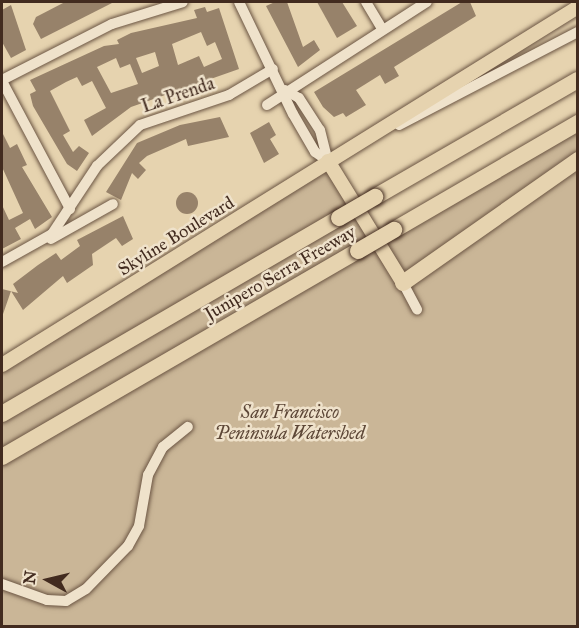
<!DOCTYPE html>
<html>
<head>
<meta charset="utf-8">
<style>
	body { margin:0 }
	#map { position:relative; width:579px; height:628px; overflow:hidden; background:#e6d3af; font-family:"IM FELL Great Primer",serif }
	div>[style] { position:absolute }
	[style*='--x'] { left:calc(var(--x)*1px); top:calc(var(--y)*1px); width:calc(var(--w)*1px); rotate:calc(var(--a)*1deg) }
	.green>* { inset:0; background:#cab697 }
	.building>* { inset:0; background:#97826a }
	.round { border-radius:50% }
	.roads { filter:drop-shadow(0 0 2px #6b5543) drop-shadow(0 0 2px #6b5543) }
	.minor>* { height:10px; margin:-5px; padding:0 5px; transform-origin:5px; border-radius:5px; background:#efe2cb }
	.major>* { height:14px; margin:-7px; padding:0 7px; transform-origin:7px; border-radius:7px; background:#e6d3af }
	.highway>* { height:16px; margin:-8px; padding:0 8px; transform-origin:8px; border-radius:8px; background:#e6d3af }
	.bridges { filter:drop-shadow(0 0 2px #422b1f) drop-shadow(0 0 2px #422b1f) }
	.highway-bridge>* { height:16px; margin:-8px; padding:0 8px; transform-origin:8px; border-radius:8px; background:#e6d3af }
	span { translate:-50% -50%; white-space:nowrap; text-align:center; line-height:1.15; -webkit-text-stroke:5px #efe2cb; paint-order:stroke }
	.street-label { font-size:18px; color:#422b1f }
	.park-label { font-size:18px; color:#5d4737; font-style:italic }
	.frame { position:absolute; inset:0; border:3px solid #422b1f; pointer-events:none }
	.north { position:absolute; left:18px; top:550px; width:60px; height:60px; -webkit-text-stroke:4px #efe2cb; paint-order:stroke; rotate:278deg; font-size:16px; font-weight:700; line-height:24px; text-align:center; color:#422b1f }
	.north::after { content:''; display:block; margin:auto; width:21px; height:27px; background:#422b1f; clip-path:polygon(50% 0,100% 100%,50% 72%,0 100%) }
</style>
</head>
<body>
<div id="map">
	<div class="green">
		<div style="clip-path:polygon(577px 123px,577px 626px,2px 626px,2px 365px,330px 158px,377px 239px)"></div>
	</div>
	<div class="building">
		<div style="clip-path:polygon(65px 2px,114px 2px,41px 39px,33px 24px,36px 17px)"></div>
		<div style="clip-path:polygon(275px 2px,287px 2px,303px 47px,314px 40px,320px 50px,298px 67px,266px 6px)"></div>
		<div style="clip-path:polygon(317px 2px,342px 2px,357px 26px,337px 38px)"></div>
		<div style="clip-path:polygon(462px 2px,470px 2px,476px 16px,394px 67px,399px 76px,385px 84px,380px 75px,356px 90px,366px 105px,346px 117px,343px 113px,334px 117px,323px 107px,314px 92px)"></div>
		<div style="clip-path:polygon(11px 5px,26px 50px,11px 58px,2px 42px,2px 10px)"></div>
		<div style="clip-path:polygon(evenodd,205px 7px,207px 12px,219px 8px,239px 69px,131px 107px,92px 136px,84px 120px,106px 108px,92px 81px,82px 86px,77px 77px,66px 82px,50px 91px,70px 131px,63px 135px,73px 152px,79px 146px,89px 153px,77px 171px,67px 164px,33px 106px,30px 94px,36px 91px,30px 80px,104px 46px,119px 44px,117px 40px,131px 33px,197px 18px,194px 10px,205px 7px,201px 32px,207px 46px,215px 42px,222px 59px,204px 67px,199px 56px,178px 65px,172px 44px,201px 32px,205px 7px,155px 52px,159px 66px,142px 73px,136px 58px,155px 52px,205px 7px,116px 58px,120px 68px,130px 64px,138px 84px,111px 93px,97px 67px,116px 58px)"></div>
		<div style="clip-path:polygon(220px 117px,229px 137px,188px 146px,186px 139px,147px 156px,139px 163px,146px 170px,138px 179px,132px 173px,121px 200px,106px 192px,137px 143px,180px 125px)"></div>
		<div style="clip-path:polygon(269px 122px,276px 135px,270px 139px,279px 154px,264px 163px,250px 133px)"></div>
		<div style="clip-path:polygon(2px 132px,10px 148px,17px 144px,27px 165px,22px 167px,52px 217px,35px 229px,30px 219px,15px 228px,21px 239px,2px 249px,2px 205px,9px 220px,23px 213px,2px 167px)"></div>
		<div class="round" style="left:176px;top:192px;width:22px;height:22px"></div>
		<div style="clip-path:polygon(123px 216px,133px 239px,122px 246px,116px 238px,92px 254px,93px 265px,67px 283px,63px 276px,23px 310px,11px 291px,2px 317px,2px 289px,18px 293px,13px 284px,38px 265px,56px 253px,61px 260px,80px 246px,77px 240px)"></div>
	</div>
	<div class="roads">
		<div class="minor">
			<div style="--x:239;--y:2;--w:124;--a:64.3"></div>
			<div style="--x:293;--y:114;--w:44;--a:59.9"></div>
			<div style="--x:315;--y:152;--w:16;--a:35"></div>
			<div style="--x:366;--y:2;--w:31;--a:59"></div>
			<div style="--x:2;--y:80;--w:123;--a:-27"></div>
			<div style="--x:112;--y:24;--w:74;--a:-17.2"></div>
			<div style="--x:2;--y:81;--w:145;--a:62"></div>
			<div style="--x:285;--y:90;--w:16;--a:30"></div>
			<div style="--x:299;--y:98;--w:38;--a:57"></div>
			<div style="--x:320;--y:130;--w:32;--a:76"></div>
			<div style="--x:267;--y:105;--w:190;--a:-32.8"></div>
			<div style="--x:399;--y:125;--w:202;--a:-27.5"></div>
			<div style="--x:51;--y:239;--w:71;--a:-29.4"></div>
			<div style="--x:2;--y:262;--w:57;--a:-29.2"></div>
			<div style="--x:52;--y:234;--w:82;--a:-56.5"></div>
			<div style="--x:97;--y:166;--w:59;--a:-43.6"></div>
			<div style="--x:140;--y:125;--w:94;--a:-18.6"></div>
			<div style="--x:229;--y:95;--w:51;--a:-30.6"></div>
			<div style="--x:403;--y:283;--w:30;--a:62"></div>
			<div style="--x:2;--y:584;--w:48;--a:19.6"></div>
			<div style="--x:47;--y:600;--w:19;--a:3"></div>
			<div style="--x:66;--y:601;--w:23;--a:-31"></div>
			<div style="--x:86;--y:589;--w:60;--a:-45.7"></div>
			<div style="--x:128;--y:546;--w:23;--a:-61"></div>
			<div style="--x:139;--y:526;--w:52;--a:-80"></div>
			<div style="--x:148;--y:475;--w:32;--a:-62"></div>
			<div style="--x:163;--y:447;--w:32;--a:-39"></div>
		</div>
		<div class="major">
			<div style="--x:328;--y:161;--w:143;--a:58.4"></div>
			<div style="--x:2;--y:365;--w:678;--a:-31.86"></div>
		</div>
		<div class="highway">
			<div style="--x:375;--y:197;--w:234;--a:-30"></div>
			<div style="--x:394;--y:230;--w:213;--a:-30.2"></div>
			<div style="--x:403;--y:283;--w:214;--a:-35.1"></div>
			<div style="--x:2;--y:414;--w:390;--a:-30.2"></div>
			<div style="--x:2;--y:457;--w:411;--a:-30.1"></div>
		</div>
	</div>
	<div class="bridges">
		<div class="highway-bridge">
			<div style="--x:339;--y:218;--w:42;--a:-30.3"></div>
			<div style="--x:358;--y:251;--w:42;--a:-30.3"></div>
		</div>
	</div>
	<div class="street-label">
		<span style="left:178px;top:95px;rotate:-19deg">La Prenda</span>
		<span style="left:176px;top:236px;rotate:-32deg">Skyline Boulevard</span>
		<span style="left:280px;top:273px;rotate:-30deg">Junipero Serra Freeway</span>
	</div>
	<div class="park-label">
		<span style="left:290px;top:423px">San Francisco<br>Peninsula Watershed</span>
	</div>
	<div class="frame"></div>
	<div class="north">N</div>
</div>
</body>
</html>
